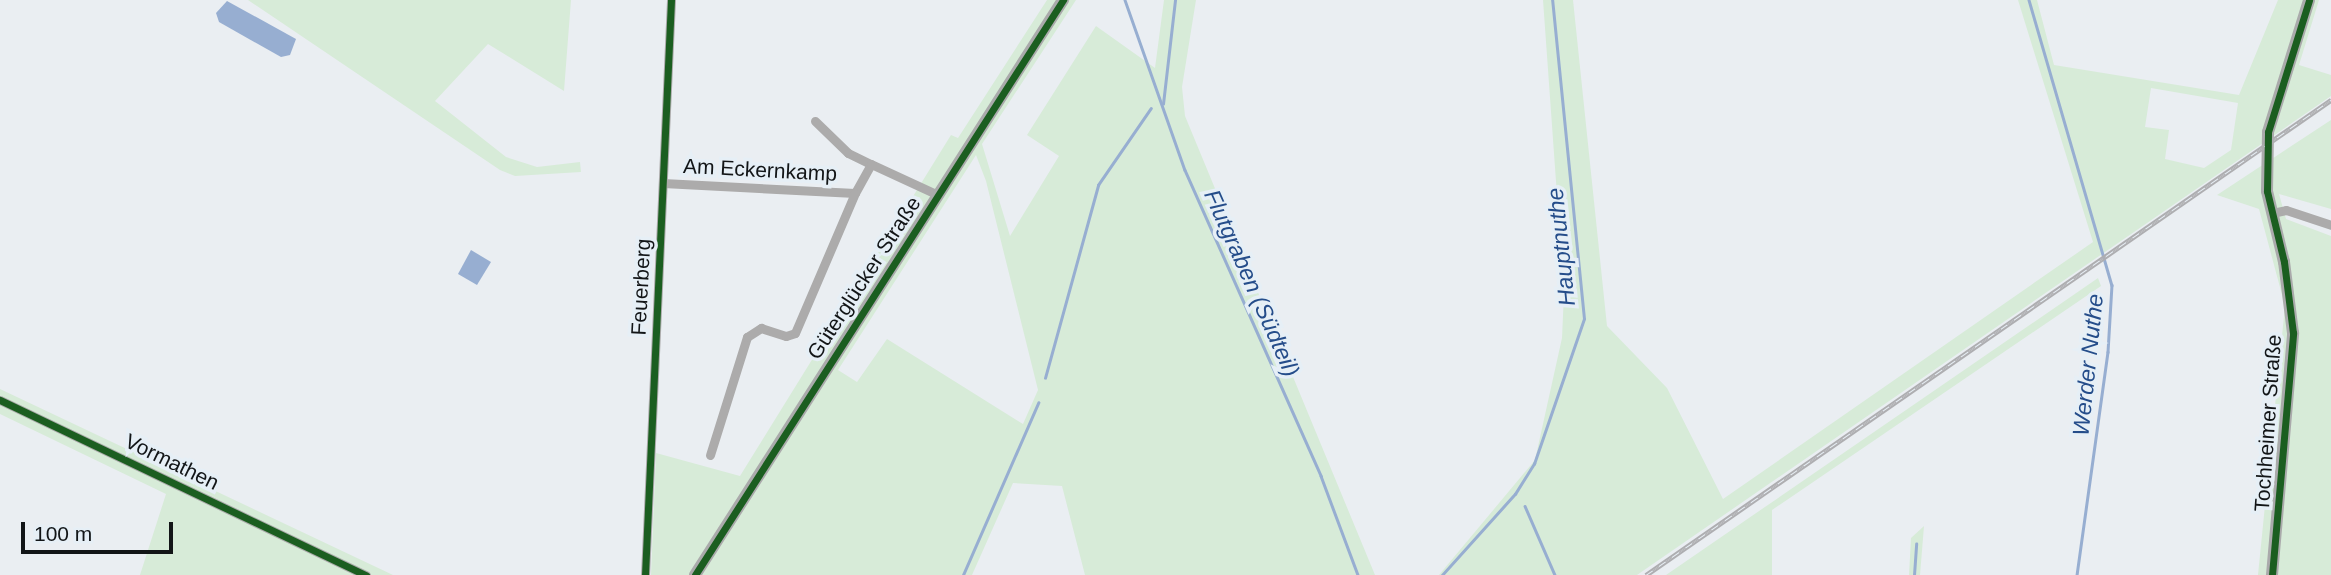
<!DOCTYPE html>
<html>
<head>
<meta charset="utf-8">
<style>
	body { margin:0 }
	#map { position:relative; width:2331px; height:575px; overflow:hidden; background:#eaeef2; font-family:Arial,sans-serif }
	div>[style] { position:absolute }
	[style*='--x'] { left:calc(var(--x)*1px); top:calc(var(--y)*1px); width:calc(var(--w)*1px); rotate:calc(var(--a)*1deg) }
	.green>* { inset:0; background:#d7ebd8 }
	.water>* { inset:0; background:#97aed1 }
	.stream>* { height:2.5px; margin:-1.25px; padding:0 1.25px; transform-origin:1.25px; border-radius:1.25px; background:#97aed1 }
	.street>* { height:9px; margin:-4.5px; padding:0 4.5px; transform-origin:4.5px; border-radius:4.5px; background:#acabab }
	.secondary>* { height:12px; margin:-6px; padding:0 6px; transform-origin:6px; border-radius:6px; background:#aaaaab }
	.rail>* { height:5px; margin-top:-2.5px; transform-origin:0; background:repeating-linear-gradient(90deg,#e6eff6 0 8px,#aeaeb1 0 16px); box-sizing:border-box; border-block:2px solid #aeaeb1 }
	.cycleway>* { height:7px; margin:-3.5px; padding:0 3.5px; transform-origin:3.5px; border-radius:3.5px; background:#1b5e20 }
	span { translate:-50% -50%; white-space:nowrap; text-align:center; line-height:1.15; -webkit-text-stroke:7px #e6eff6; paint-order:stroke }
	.street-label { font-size:21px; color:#121517 }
	.water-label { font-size:23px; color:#254d8a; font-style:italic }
	.scale { position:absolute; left:21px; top:522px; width:152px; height:32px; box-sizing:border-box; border:4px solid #121517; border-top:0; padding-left:9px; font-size:21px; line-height:24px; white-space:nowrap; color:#121517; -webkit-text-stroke:5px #e6eff6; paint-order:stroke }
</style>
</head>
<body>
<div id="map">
	<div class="green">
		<div style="clip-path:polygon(248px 0,571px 0,564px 91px,488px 44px,435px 101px,506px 157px,537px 167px,580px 162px,581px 172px,515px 176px,500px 170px)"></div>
		<div style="clip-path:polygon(evenodd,1047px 0,1076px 0,982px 144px,1010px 236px,1059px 156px,1027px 135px,1096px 26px,1155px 68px,1164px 0,1196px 0,1182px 87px,1185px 116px,1375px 575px,1085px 575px,1062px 486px,1013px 483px,972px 575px,651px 575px,656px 453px,740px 476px,951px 135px,958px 138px,1047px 0,976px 155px,986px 181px,1038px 390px,1023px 424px,887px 339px,857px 382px,838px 370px,976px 155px)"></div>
		<div style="clip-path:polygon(evenodd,1543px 0,1573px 0,1607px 326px,1667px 388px,1723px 499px,2093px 242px,2018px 0,2037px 0,2054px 65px,2239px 95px,2278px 0,2319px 0,2299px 65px,2331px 75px,2331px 96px,1637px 575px,1439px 575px,1535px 460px,1562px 338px,1564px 293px,1543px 0,2151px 88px,2238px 103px,2231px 150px,2204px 168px,2165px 159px,2169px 130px,2145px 127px,2151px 88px)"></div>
		<div style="clip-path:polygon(2331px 120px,2331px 209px,2279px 194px,2286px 219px,2331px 236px,2331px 575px,2258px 575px,2285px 306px,2259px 209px,2217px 195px)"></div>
		<div style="clip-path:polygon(2098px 278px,2101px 286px,1772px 510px,1772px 575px,1666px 575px)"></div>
		<div style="clip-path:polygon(0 389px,393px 575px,140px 575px,166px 494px,0 414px)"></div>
		<div style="clip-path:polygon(1924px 526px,1920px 575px,1909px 575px,1911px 538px)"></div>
	</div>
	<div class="water">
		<div style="clip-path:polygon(227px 1px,296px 39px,290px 55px,281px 57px,219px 22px,216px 13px)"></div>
		<div style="clip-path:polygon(471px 250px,491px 262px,477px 285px,458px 274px)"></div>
	</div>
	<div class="stream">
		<div style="--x:1125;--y:0;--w:180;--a:70.6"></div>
		<div style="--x:1185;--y:170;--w:335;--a:66"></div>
		<div style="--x:1321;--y:476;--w:106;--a:69.5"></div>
		<div style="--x:2029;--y:0;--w:297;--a:73.8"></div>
		<div style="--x:2112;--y:285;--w:67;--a:93.4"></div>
		<div style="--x:2108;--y:352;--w:225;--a:97.9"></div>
		<div style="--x:1163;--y:104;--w:105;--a:-83.4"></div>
		<div style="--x:1045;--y:378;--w:200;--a:-74.6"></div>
		<div style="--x:1098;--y:185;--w:93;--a:-55.5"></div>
		<div style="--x:1525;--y:506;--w:75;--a:66.5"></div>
		<div style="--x:963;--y:575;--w:188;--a:-66.4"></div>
		<div style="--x:1442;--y:575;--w:109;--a:-48"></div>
		<div style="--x:1515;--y:494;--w:36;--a:-58"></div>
		<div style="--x:1534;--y:464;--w:153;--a:-71"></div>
		<div style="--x:1584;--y:319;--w:321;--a:-95.7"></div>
		<div style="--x:1914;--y:575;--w:31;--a:-86"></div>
	</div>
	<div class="street">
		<div style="--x:815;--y:121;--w:46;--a:44.1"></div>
		<div style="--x:848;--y:153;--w:25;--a:26"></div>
		<div style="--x:663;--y:183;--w:192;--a:3"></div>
		<div style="--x:855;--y:193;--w:33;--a:-61"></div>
		<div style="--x:871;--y:164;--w:74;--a:24.8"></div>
		<div style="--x:2272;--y:213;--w:14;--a:-12"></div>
		<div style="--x:2286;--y:210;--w:47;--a:18.4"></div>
		<div style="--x:0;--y:400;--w:406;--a:25.6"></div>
		<div style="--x:710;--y:455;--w:124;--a:-72.6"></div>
		<div style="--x:747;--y:337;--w:17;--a:-33"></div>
		<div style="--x:761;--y:328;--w:26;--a:18"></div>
		<div style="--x:786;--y:336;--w:9;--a:-18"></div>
		<div style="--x:795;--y:333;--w:152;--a:-66.8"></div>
		<div style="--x:645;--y:575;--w:576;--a:-87.41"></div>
	</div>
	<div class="secondary">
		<div style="--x:695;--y:575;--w:683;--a:-57.38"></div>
		<div style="--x:2272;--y:575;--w:243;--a:-85"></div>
		<div style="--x:2293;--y:333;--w:72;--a:-97.2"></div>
		<div style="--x:2284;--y:262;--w:73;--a:-103.5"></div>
		<div style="--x:2267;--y:191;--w:59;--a:-89"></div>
		<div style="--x:2268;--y:132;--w:138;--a:-72.7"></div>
	</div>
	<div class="rail">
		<div style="--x:1646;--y:575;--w:834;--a:-34.74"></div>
	</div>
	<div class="cycleway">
		<div style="--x:0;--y:400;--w:406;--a:25.6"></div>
		<div style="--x:645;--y:575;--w:576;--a:-87.41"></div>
		<div style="--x:695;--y:575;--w:683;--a:-57.38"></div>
		<div style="--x:2272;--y:575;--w:243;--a:-85"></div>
		<div style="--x:2293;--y:333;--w:72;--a:-97.2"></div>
		<div style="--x:2284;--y:262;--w:73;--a:-103.5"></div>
		<div style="--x:2267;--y:191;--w:59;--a:-89"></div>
		<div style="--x:2268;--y:132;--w:138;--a:-72.7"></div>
	</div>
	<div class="street-label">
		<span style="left:760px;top:170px;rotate:3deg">Am Eckernkamp</span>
		<span style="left:864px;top:278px;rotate:-57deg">Güterglücker Straße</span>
		<span style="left:641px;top:287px;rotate:-87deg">Feuerberg</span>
		<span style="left:2268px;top:423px;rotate:-86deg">Tochheimer Straße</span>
		<span style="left:172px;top:462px;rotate:26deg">Vormathen</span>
	</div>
	<div class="water-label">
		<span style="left:1561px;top:247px;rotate:-96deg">Hauptnuthe</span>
		<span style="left:1252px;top:283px;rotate:66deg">Flutgraben (Südteil)</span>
		<span style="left:2088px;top:365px;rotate:-84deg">Werder Nuthe</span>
	</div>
	<div class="scale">100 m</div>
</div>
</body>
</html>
